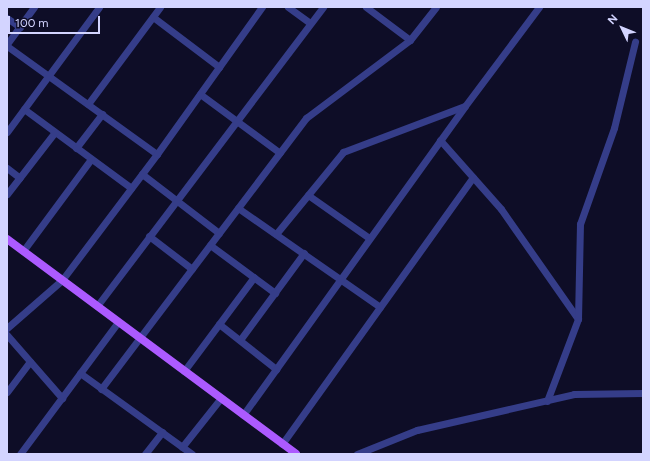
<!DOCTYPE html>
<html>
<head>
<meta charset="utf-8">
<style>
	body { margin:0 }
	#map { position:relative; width:650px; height:461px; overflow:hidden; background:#0e0d27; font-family:Figtree,sans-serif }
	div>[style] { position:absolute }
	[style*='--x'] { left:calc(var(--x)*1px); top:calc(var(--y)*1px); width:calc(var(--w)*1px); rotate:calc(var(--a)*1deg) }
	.minor>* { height:7px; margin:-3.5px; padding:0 3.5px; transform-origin:3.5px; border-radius:3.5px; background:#353d89 }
	.major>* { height:8px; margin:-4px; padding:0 4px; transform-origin:4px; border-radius:4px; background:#ac5aff }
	span { translate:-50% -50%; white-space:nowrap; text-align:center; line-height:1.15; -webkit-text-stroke:3.5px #0e0d27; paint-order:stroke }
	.frame { position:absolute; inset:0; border:8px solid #d3d4ff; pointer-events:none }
	.north { position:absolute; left:602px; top:8px; width:40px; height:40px; -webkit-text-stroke:3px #0e0d27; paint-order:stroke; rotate:313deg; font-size:11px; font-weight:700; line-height:16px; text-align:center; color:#d3d4ff }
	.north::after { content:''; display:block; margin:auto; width:14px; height:18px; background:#d3d4ff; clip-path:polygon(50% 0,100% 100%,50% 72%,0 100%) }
	.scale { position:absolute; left:8px; top:16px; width:92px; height:18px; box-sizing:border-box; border:2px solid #d3d4ff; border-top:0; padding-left:5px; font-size:12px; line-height:14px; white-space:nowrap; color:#d3d4ff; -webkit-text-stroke:3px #0e0d27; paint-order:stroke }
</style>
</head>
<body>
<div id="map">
	<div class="minor">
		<div style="--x:288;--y:7;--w:27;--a:36"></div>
		<div style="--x:366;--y:7;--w:55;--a:36.9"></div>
		<div style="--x:153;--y:17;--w:83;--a:37.1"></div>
		<div style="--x:7;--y:18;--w:16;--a:35"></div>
		<div style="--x:7;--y:44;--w:46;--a:-53.9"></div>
		<div style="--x:7;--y:46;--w:185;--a:35.8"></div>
		<div style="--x:200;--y:94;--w:99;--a:36.4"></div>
		<div style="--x:88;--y:104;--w:121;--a:-53.4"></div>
		<div style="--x:24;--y:109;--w:133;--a:36.4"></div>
		<div style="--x:7;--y:132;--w:155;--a:-53.6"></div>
		<div style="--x:440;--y:140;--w:92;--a:48.5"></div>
		<div style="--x:501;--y:209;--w:134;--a:55"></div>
		<div style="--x:76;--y:148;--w:43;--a:-52.6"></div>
		<div style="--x:7;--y:168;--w:16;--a:38"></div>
		<div style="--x:142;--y:174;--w:97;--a:37.5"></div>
		<div style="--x:7;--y:194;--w:78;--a:-52.3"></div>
		<div style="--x:308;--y:195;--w:75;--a:35.2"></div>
		<div style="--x:238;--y:208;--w:173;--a:34.9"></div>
		<div style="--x:276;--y:234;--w:106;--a:-50.7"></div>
		<div style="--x:343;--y:152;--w:130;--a:-20.7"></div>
		<div style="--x:149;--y:236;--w:54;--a:37.5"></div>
		<div style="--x:210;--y:245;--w:81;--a:36.4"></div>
		<div style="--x:23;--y:251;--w:114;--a:-53.5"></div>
		<div style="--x:97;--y:306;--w:375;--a:-52.9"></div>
		<div style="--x:219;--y:324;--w:73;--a:38.3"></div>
		<div style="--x:7;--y:328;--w:73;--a:-41.1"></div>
		<div style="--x:62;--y:280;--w:158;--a:-53"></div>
		<div style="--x:157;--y:154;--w:181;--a:-54.5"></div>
		<div style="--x:7;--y:335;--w:84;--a:48.9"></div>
		<div style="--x:240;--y:340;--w:108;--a:-53.7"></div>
		<div style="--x:184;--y:371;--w:117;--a:-53.3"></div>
		<div style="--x:80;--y:373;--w:138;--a:35.9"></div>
		<div style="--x:101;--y:389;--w:340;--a:-52.9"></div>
		<div style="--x:306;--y:118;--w:130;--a:-36.9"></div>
		<div style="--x:410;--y:40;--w:42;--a:-51.8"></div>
		<div style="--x:7;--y:392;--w:38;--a:-53"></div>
		<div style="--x:547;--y:401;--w:88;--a:-69.3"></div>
		<div style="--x:578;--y:319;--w:95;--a:-88.8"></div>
		<div style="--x:580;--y:224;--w:102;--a:-70.5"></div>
		<div style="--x:614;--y:128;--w:89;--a:-76.3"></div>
		<div style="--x:243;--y:415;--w:380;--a:-54.3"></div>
		<div style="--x:465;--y:106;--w:124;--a:-53.2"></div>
		<div style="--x:282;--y:444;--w:328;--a:-54.4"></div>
		<div style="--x:182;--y:447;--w:63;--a:-51.5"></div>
		<div style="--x:20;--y:454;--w:164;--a:-53.4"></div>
		<div style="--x:145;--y:454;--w:28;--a:-52"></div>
		<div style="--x:357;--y:454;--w:65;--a:-21.8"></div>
		<div style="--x:417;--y:430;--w:161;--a:-12.9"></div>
		<div style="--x:574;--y:394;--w:69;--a:-0.8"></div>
	</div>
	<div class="major">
		<div style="--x:7;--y:239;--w:360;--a:36.6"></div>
	</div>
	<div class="frame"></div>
	<div class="north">N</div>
	<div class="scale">100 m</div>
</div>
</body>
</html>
